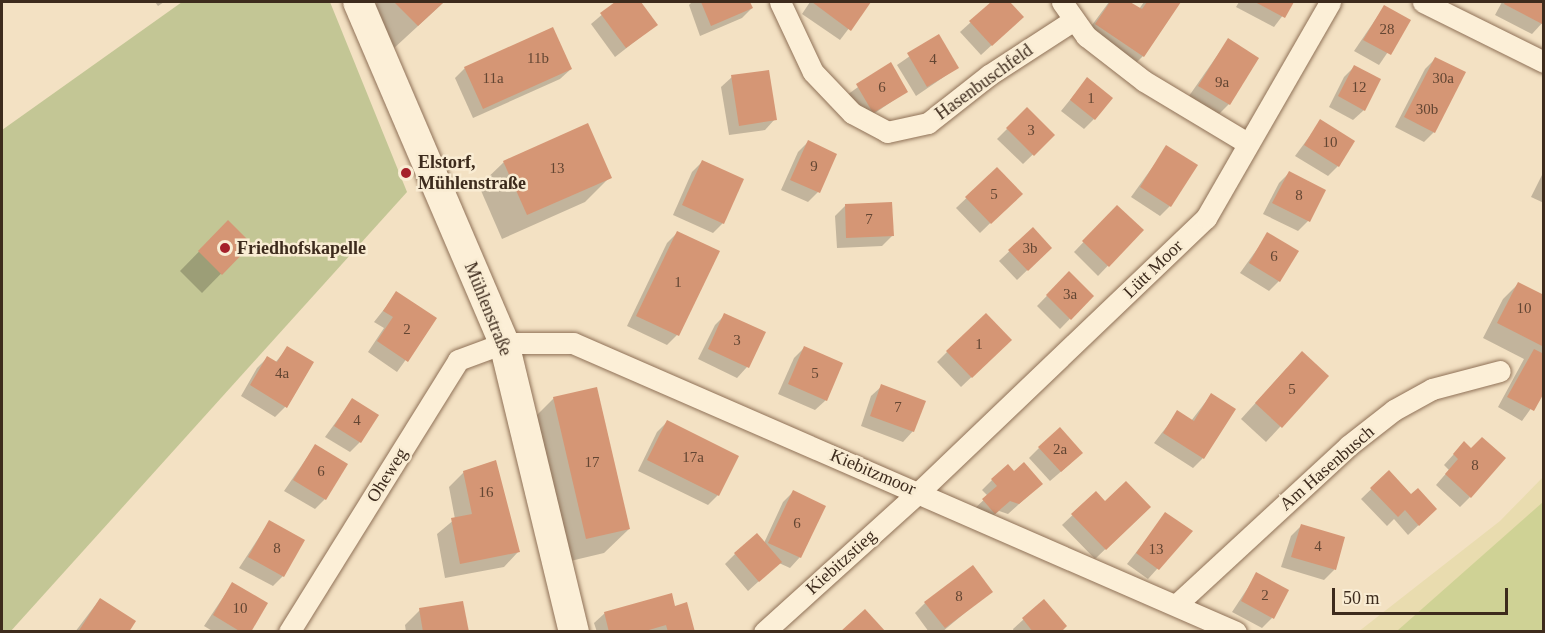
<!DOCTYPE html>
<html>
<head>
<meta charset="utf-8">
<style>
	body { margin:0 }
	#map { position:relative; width:1545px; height:633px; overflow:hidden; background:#f3e1c3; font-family:Georgia,serif }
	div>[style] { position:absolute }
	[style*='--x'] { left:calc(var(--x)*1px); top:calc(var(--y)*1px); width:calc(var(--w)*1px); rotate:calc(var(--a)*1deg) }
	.farmland>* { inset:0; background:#e9dcaf }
	.green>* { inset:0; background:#cfd295 }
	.cemetery>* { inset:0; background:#c3c695 }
	.shadow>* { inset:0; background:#0003 }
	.building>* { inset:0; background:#d59675 }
	.roads { filter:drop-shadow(0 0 2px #8f7157) drop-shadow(0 0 2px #8f7157) }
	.street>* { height:21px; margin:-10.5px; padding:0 10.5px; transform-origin:10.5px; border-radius:10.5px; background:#fcefd7 }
	.secondary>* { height:30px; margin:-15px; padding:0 15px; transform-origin:15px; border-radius:15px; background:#fcefd7 }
	.dots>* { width:16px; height:16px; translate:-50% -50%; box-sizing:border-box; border:3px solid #f9ecd3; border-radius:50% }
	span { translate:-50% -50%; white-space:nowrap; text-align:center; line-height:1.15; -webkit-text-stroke:5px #f9ecd3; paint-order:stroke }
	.number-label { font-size:15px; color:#634633 }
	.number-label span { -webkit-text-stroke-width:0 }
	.street-label { font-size:18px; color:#3d2b1d }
	.poi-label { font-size:18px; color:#3d2b1d; font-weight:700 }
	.left { translate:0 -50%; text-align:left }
	.frame { position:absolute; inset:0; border:3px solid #3d2b1d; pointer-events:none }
	.scale { position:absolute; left:1332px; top:588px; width:176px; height:27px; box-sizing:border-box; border:3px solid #3d2b1d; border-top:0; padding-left:8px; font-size:18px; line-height:21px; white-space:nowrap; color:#3d2b1d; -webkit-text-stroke:4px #f9ecd3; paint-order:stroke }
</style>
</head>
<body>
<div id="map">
	<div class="farmland">
		<div style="clip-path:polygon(1543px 477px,1543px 631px,1358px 632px,1500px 521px)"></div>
	</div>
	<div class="green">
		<div style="clip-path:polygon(1543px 502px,1543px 631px,1397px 631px)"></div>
	</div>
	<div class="cemetery">
		<div style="clip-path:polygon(182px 2px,330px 2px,407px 192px,10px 632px,2px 631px,2px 130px)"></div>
	</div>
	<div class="shadow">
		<div style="clip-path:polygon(155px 2px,164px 2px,158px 6px)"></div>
		<div style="clip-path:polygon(378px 2px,444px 2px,392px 50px,362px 17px)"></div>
		<div style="clip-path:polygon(617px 2px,639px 2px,656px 25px,615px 57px,591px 24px)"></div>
		<div style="clip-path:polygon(692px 2px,749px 2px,752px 8px,742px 18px,700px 36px,689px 5px)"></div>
		<div style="clip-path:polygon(810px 2px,869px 2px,840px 40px,802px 14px)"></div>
		<div style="clip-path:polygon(993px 2px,1008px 2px,1022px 17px,981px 55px,960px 32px)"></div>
		<div style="clip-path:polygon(1109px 2px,1128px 2px,1139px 9px,1144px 2px,1179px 2px,1143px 56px,1128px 71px,1081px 40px)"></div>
		<div style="clip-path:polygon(1239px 2px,1293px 2px,1274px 27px,1236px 7px)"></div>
		<div style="clip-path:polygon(1502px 2px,1544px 2px,1544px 21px,1532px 34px,1495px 15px)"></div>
		<div style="clip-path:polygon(1384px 7px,1409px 21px,1379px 65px,1354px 51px)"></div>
		<div style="clip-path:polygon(939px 36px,957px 68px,916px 96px,897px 65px)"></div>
		<div style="clip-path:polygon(1228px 40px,1229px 104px,1219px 114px,1189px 96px)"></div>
		<div style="clip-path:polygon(1435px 59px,1434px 132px,1424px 142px,1395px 127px,1425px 69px)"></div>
		<div style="clip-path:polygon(890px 64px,907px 91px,862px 122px,847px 95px)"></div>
		<div style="clip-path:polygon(1354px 67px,1364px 110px,1353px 120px,1329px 107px,1344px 77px)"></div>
		<div style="clip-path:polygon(465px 68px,571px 69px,560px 79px,473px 118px,455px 78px)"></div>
		<div style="clip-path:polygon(732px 77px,775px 119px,765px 130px,729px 135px,721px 87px)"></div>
		<div style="clip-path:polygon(1087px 79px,1094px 119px,1084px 129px,1061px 111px)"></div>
		<div style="clip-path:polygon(1027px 109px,1053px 135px,1023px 164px,997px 139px)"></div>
		<div style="clip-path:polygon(1321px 121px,1338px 166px,1328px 176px,1295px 156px)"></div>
		<div style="clip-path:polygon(808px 142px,835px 155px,818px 192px,808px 202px,781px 190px,798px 152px)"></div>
		<div style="clip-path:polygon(1167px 147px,1170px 206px,1160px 216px,1131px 197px)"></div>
		<div style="clip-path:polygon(504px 162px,610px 177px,585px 202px,502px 239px,479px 186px)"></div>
		<div style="clip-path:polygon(702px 162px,723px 223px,713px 233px,673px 215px,692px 172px)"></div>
		<div style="clip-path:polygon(997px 169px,1020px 194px,980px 233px,956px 208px)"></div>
		<div style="clip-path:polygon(1544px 171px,1544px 203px,1531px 197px)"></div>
		<div style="clip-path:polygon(1289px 173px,1324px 190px,1308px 221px,1298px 231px,1263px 214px,1279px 183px)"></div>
		<div style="clip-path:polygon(845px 206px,892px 236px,882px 246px,837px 248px,835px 216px)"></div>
		<div style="clip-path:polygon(1117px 207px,1142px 230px,1098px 276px,1074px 252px)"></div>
		<div style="clip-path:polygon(228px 222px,250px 244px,202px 293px,180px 271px)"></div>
		<div style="clip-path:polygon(1033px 229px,1050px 248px,1017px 280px,999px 261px)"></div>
		<div style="clip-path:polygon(677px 233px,677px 335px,667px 345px,627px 326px,667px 243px)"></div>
		<div style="clip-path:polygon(1268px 234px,1279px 281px,1269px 291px,1240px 273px)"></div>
		<div style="clip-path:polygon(1069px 273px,1092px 296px,1060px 329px,1037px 306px)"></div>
		<div style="clip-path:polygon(1518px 284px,1544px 297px,1544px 390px,1522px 421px,1498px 407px,1524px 359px,1483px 338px,1503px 299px)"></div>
		<div style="clip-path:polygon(397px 293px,435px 319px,397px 372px,368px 352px,384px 328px,374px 322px)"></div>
		<div style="clip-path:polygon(725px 315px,764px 333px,747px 367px,737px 378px,698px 359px,715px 325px)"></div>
		<div style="clip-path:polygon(287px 348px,285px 407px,275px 417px,241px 396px,257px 368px,267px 358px,275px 363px)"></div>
		<div style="clip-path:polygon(804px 348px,826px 400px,815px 410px,778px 394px,794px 358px)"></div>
		<div style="clip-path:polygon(1000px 350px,961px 387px,937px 362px,947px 352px)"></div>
		<div style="clip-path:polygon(1287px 368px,1327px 376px,1266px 442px,1241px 419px)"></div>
		<div style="clip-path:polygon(882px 386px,913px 431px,903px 442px,861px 426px,871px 396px)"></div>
		<div style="clip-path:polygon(1211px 395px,1203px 458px,1193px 468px,1154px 443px,1178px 412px,1191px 421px)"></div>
		<div style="clip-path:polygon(554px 398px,629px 529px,604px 553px,562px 563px,529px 423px)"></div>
		<div style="clip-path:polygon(352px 400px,360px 442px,350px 452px,325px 437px)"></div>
		<div style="clip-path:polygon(667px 422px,718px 495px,708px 505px,638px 471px,657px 432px)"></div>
		<div style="clip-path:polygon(1464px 443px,1470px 497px,1460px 507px,1436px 485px,1449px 470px,1444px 465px)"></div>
		<div style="clip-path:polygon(315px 446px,325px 499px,315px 509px,284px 491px)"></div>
		<div style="clip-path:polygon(1039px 448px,1071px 463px,1050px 481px,1029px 458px)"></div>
		<div style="clip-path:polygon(464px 472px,518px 552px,504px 567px,445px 578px,437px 534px,455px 519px,449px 487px)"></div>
		<div style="clip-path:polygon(1389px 472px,1411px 496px,1425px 519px,1408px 535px,1394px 519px,1387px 526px,1361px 499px)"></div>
		<div style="clip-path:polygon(1013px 473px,1041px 484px,1008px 514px,999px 511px,984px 523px,973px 510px,988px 496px,982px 490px,992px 480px)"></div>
		<div style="clip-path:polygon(793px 492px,800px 557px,790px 568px,779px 563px,748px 591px,725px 564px,735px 554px,764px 543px,783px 502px)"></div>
		<div style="clip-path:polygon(1096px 493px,1105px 503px,1149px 507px,1095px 559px,1062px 525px)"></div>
		<div style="clip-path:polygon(1166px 514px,1191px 531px,1148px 579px,1127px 564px)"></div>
		<div style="clip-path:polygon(269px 522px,283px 576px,273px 586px,239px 568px)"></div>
		<div style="clip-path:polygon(1301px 526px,1343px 538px,1334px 570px,1324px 580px,1281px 567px,1291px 536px)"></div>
		<div style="clip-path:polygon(1257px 574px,1272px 618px,1262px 628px,1232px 612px)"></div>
		<div style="clip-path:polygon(232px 584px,250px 632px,214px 632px,204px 626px)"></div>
		<div style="clip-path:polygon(991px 591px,942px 632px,929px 632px,915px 613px,925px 603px)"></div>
		<div style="clip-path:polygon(100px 599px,127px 632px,75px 632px)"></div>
		<div style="clip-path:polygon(1044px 601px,1060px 632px,1014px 632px,1013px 629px)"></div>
		<div style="clip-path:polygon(674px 607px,694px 632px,597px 632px,594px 623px,605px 613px)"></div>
		<div style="clip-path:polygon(420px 610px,467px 632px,406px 632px,405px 625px)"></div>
	</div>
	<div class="building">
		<div style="clip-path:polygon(394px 2px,444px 2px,418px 26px)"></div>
		<div style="clip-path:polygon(615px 2px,641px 2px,658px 25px,626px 48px,600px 13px)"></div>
		<div style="clip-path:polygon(701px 2px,750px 2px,753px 8px,711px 26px)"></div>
		<div style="clip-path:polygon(812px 2px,871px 2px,851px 31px)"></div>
		<div style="clip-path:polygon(991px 2px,1010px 2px,1024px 17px,992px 46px,969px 21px)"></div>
		<div style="clip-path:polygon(1110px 2px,1130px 2px,1142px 9px,1147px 2px,1181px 2px,1144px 57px,1095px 24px)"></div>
		<div style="clip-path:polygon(1255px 2px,1294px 2px,1285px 18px)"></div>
		<div style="clip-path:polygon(1505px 2px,1544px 2px,1544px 25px,1504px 4px)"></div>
		<div style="clip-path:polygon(1384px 5px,1411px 20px,1391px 55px,1363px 40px)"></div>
		<div style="clip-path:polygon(553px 27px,572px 69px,483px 109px,464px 67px)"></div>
		<div style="clip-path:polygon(939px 34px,959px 68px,927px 87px,907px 53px)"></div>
		<div style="clip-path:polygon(1228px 38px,1259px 58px,1230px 105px,1198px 86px)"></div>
		<div style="clip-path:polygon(1435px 57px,1466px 72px,1435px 133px,1404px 117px)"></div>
		<div style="clip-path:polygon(891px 62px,908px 92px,873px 113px,856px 84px)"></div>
		<div style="clip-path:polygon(1354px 65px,1381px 79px,1365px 111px,1338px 96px)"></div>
		<div style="clip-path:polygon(769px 70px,777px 120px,739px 126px,731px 75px)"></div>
		<div style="clip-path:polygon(1087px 77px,1113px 98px,1095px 120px,1070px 100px)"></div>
		<div style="clip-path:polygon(1027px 107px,1055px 135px,1034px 156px,1006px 128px)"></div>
		<div style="clip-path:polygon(1320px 119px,1355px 141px,1339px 167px,1304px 145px)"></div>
		<div style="clip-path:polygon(588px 123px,612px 178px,527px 215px,503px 161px)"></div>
		<div style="clip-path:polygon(808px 140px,837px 154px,820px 193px,790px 180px)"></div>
		<div style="clip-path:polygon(1166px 145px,1198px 165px,1171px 207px,1140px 187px)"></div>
		<div style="clip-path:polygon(702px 160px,744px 179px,724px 224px,682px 205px)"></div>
		<div style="clip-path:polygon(997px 167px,1023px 194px,991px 224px,965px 197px)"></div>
		<div style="clip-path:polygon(1289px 171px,1326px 190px,1310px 222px,1272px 203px)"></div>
		<div style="clip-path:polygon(892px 202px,894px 236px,846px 238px,845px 204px)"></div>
		<div style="clip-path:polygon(1117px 205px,1144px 230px,1109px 267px,1082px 241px)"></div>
		<div style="clip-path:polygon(228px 220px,252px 244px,222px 275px,198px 251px)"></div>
		<div style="clip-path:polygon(1033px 227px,1052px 248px,1028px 271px,1008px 250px)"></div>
		<div style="clip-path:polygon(677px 231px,720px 251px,679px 336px,636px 316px)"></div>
		<div style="clip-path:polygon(1267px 232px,1299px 251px,1280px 282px,1249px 263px)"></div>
		<div style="clip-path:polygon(1069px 271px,1094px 296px,1071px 320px,1046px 295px)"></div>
		<div style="clip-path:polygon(1518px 282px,1544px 295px,1544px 347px,1497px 323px)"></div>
		<div style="clip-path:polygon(396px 291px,437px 318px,408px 362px,377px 341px,393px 317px,383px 311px)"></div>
		<div style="clip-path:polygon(724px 313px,766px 332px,749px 368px,708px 349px)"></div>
		<div style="clip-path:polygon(986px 313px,1012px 340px,972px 378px,946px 351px)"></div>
		<div style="clip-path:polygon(287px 346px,314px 362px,287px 408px,250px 385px,267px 356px,277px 362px)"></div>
		<div style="clip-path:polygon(804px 346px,843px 363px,827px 401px,788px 384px)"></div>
		<div style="clip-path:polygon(1534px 349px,1544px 354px,1544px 393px,1534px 411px,1507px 397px)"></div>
		<div style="clip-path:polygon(1302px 351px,1329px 376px,1282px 428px,1255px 403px)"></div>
		<div style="clip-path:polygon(881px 384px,926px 401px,914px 432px,870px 416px)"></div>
		<div style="clip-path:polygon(597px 387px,630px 529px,586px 539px,553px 397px)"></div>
		<div style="clip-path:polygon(1211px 393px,1236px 409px,1204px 459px,1163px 433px,1177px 410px,1194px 421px)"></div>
		<div style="clip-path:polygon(352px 398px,379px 415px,361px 443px,334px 426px)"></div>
		<div style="clip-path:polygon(667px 420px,739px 456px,719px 496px,647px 460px)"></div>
		<div style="clip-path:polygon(1060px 427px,1083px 453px,1061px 472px,1038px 447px)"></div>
		<div style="clip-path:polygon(1482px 437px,1506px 458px,1471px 498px,1445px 474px,1458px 459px,1453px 454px,1464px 441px,1471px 448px)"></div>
		<div style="clip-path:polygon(315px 444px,348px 464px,326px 500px,293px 480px)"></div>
		<div style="clip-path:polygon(496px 460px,520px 552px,460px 564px,451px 518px,472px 514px,463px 471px)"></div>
		<div style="clip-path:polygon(1024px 462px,1043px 484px,1019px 504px,1010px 501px,995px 514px,982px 499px,997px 486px,991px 479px,1008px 464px,1014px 471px)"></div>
		<div style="clip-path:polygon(1389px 470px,1411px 494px,1418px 488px,1437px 509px,1419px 526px,1405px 510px,1398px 517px,1370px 488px)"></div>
		<div style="clip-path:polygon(1126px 481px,1151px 507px,1106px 550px,1071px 514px,1096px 491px,1105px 501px)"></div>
		<div style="clip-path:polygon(793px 490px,826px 506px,801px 558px,768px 543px)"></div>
		<div style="clip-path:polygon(1165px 512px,1193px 531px,1159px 570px,1136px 553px)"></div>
		<div style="clip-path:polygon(269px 520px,305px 540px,284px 577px,248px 557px)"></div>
		<div style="clip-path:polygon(1301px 524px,1345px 537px,1336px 570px,1291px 557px)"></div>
		<div style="clip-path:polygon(757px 533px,782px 562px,759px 582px,734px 553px)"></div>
		<div style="clip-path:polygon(973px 565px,993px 592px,945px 628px,924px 602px)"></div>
		<div style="clip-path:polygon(1256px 572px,1289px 590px,1274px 619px,1241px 601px)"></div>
		<div style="clip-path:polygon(232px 582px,268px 603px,251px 632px,241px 632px,213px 615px)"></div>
		<div style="clip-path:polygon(672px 593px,675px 606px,687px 602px,695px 632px,668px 632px,666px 625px,642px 632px,609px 632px,604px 612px)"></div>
		<div style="clip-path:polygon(100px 598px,136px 621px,129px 632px,78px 632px)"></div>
		<div style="clip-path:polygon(1044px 599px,1067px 626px,1061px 632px,1033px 632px,1022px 618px)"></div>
		<div style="clip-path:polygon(463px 601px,469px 632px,423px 632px,419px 608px)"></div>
		<div style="clip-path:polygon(865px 609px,886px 632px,840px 632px)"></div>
	</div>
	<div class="roads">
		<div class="street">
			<div style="--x:780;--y:2;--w:77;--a:64.8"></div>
			<div style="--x:813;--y:72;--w:57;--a:46.4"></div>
			<div style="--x:852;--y:113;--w:40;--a:28"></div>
			<div style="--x:887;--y:132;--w:42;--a:-12.4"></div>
			<div style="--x:928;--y:123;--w:78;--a:-38.2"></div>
			<div style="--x:989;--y:75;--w:99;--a:-33"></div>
			<div style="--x:1062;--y:2;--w:42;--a:54.8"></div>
			<div style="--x:1086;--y:36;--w:73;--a:37.8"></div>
			<div style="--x:1144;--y:81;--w:120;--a:31"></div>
			<div style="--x:1423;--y:2;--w:135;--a:26.4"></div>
			<div style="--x:1177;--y:604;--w:233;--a:-42.7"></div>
			<div style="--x:1348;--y:446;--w:58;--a:-38"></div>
			<div style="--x:1394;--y:410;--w:43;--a:-28.9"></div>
			<div style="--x:1432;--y:389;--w:70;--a:-14.8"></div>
			<div style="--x:289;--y:632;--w:320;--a:-58.1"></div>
			<div style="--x:458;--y:360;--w:49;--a:-20.3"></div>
			<div style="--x:504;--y:343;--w:69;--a:0"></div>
			<div style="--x:573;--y:343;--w:723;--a:23.55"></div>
			<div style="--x:764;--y:632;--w:209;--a:-42.1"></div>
			<div style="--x:919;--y:492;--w:397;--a:-43.7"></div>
			<div style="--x:1206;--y:218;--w:249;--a:-60.1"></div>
		</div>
		<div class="secondary">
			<div style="--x:358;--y:2;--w:371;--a:66.8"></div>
			<div style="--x:504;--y:343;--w:297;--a:76.4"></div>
		</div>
	</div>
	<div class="dots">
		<div style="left:406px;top:173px;background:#a5212a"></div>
		<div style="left:225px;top:248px;background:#a5212a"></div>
	</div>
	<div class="number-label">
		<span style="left:1387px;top:30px">28</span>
		<span style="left:538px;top:59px">11b</span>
		<span style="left:933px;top:60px">4</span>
		<span style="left:493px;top:79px">11a</span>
		<span style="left:1443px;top:79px">30a</span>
		<span style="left:1222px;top:83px">9a</span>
		<span style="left:882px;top:88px">6</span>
		<span style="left:1359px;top:88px">12</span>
		<span style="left:1091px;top:99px">1</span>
		<span style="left:1427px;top:110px">30b</span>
		<span style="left:1031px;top:131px">3</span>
		<span style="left:1330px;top:143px">10</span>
		<span style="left:814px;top:167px">9</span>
		<span style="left:557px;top:169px">13</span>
		<span style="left:994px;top:195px">5</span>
		<span style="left:1299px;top:196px">8</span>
		<span style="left:869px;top:220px">7</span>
		<span style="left:1030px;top:249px">3b</span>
		<span style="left:1274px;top:257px">6</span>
		<span style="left:678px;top:283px">1</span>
		<span style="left:1070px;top:295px">3a</span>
		<span style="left:1524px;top:309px">10</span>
		<span style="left:407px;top:330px">2</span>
		<span style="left:737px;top:341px">3</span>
		<span style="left:979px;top:345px">1</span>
		<span style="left:282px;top:374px">4a</span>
		<span style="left:815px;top:374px">5</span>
		<span style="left:1292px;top:390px">5</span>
		<span style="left:898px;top:408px">7</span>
		<span style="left:357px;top:421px">4</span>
		<span style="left:1060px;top:450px">2a</span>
		<span style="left:693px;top:458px">17a</span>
		<span style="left:592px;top:463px">17</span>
		<span style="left:1475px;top:466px">8</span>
		<span style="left:321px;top:472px">6</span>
		<span style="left:486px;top:493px">16</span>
		<span style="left:797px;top:524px">6</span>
		<span style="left:1318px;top:547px">4</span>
		<span style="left:277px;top:549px">8</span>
		<span style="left:1156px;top:550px">13</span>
		<span style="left:1265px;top:596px">2</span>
		<span style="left:959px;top:597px">8</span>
		<span style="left:240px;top:609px">10</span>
	</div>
	<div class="street-label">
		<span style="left:984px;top:82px;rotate:-36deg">Hasenbuschfeld</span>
		<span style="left:1153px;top:269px;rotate:-44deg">Lütt Moor</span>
		<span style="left:488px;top:309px;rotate:68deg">Mühlenstraße</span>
		<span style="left:1327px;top:468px;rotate:-41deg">Am Hasenbusch</span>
		<span style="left:873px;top:472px;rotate:23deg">Kiebitzmoor</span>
		<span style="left:387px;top:475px;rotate:-58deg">Oheweg</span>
		<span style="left:841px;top:562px;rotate:-42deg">Kiebitzstieg</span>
	</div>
	<div class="poi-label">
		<span class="left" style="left:418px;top:173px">Elstorf,<br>Mühlenstraße</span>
		<span class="left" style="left:237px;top:248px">Friedhofskapelle</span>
	</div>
	<div class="frame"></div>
	<div class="scale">50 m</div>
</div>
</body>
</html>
